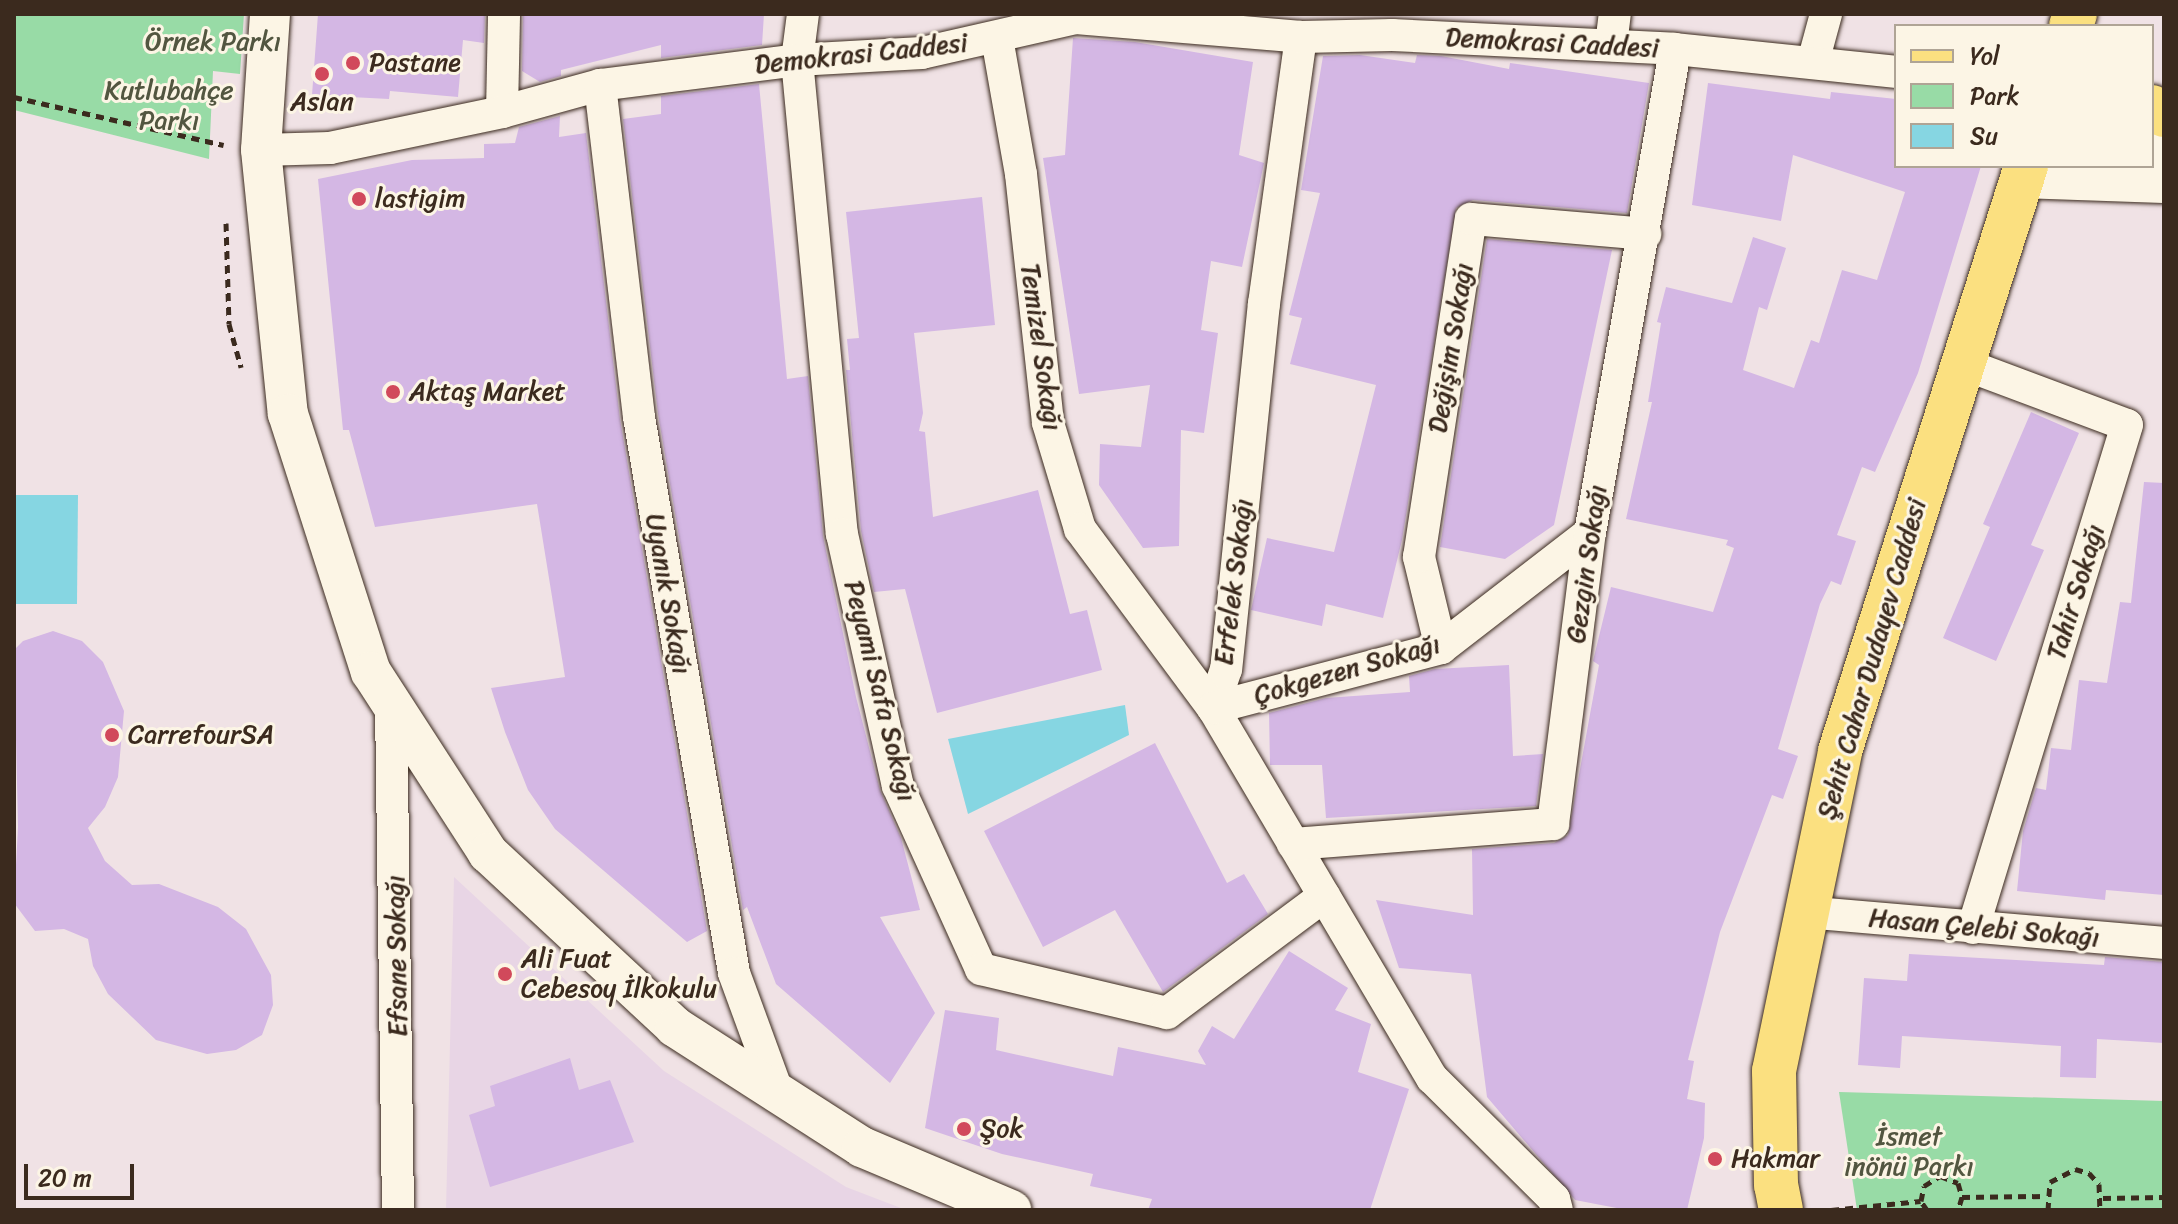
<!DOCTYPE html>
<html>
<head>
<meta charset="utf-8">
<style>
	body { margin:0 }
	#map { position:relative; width:2178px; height:1224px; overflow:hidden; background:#f0e2e5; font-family:Sriracha,sans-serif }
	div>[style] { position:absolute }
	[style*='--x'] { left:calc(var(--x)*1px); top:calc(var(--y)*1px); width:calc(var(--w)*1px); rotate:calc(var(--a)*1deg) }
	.built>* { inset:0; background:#e8d5e5 }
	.green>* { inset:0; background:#98dba6 }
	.water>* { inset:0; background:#86d6e2 }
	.building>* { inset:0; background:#d4b7e4 }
	.path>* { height:5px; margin-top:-2.5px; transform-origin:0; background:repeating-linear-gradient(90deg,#3b2a1e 0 8px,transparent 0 14px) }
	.roads { filter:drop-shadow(0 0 2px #3b2a1e) drop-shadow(0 0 2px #3b2a1e) }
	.minor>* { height:32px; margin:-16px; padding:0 16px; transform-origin:16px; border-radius:16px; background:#fcf5e5 }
	.tertiary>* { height:40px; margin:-20px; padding:0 20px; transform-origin:20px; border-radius:20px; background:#fcf5e5 }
	.primary>* { height:44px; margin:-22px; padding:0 22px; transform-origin:22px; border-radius:22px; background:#fbe080 }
	.dots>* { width:22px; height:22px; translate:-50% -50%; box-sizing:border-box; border:4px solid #fcf5e5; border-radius:50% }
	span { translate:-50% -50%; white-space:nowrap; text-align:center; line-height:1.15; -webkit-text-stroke:6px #fcf5e5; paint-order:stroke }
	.park-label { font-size:26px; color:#525640 }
	.street-label { font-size:26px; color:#3b2a1e }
	.poi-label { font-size:26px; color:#3b2a1e }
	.left { translate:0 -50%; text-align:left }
	.frame { position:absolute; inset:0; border:16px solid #3b2a1e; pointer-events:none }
	.legend { position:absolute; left:1894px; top:24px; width:260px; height:144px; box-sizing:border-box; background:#fcf5e5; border:2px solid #afa495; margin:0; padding:10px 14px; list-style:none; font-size:24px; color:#3b2a1e }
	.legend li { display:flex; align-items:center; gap:16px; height:40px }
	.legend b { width:40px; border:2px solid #afa495 }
	.scale { position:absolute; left:24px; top:1164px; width:110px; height:36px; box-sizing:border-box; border:4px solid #3b2a1e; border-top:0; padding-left:10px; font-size:24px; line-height:28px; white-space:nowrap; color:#3b2a1e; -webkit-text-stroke:6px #fcf5e5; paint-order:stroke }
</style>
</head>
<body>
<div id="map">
	<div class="built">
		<div style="clip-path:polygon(454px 877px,664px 1071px,846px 1187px,906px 1210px,446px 1210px)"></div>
	</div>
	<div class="green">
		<div style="clip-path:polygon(14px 14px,244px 14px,240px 74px,213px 71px,209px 159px,14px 110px)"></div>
		<div style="clip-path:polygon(1839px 1092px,2164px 1101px,2164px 1210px,1857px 1210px)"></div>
	</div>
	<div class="water">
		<div style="clip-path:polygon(14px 495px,78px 495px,77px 604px,14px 604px)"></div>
		<div style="clip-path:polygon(1125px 705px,1129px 735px,968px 814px,948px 739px)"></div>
	</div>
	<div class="building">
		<div style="clip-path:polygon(318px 14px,485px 14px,484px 43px,463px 40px,458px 97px,390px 91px,389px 99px,312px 95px)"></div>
		<div style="clip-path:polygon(523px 14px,764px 14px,762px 45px,661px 58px,661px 45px,561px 70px,561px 76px,540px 82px,522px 71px)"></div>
		<div style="clip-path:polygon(1073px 38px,1135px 42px,1253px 62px,1239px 155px,1264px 163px,1242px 267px,1211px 261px,1201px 330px,1218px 333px,1204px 433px,1181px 430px,1179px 546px,1143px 548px,1099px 485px,1100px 444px,1141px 447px,1150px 385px,1079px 394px,1043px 158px,1065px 155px)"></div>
		<div style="clip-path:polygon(1360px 55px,1415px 63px,1417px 55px,1441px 56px,1509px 69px,1510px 63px,1649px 83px,1627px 213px,1473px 200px,1456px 208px,1402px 540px,1383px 618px,1326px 604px,1322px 626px,1251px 610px,1267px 538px,1334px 552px,1376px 385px,1290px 364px,1302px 318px,1289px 315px,1320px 193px,1301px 190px,1323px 56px)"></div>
		<div style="clip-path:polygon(1708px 83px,1830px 99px,1831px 92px,1896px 99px,1896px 166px,1981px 166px,1918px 373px,1875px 472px,1862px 467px,1837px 535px,1856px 541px,1841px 585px,1831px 581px,1820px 604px,1778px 749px,1798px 756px,1783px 799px,1772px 795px,1720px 932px,1688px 1060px,1694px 1061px,1687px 1099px,1705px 1103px,1704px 1138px,1687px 1210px,1627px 1210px,1575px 1200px,1487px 1097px,1471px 974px,1399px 968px,1376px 900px,1473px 915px,1472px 849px,1554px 843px,1568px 835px,1599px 665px,1593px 661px,1611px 587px,1713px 612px,1734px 548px,1726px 545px,1728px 540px,1626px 519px,1652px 402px,1648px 402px,1661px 323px,1657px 322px,1666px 287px,1732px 303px,1753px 237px,1786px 248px,1767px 310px,1759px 307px,1743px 370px,1794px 388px,1811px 340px,1819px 343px,1842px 270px,1877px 280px,1905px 192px,1793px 155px,1781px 221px,1692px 205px)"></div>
		<div style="clip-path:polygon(759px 84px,787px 379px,808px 376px,823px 536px,856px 697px,880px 790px,901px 838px,920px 910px,880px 917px,935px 1013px,890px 1083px,776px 984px,747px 907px,743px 910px,658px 414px,623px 119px,661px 114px,661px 96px)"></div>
		<div style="clip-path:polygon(560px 116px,559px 137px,586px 133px,620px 419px,707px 931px,687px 942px,555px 829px,528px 790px,505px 732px,491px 688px,565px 677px,537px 504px,375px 527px,349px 430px,343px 430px,318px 179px,412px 160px,484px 158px,484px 144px,515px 143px,519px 127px)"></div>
		<div style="clip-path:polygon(982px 197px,995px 325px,914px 333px,923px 413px,919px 431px,925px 432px,933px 517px,1038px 490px,1070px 614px,1087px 610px,1102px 670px,937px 713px,905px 589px,874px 592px,861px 531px,846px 370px,850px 370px,847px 339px,859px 338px,846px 212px)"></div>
		<div style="clip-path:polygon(1487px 239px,1612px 250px,1554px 525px,1505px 559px,1440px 547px)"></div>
		<div style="clip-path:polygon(2031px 412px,2079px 433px,2031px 545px,2044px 550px,1996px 661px,1943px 638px,1990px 527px,1983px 524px)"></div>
		<div style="clip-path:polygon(2144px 482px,2164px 483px,2164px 895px,2106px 890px,2105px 900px,2017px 891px,2023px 831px,2036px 788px,2046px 790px,2051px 748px,2071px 750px,2079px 680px,2107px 683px,2120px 602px,2131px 603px)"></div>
		<div style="clip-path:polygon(53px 631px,82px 641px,103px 662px,124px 711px,118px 777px,105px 807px,88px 828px,105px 861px,132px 885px,159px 884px,218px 907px,246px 929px,271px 975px,273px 1005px,262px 1035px,236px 1050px,207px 1054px,156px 1040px,108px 994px,93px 966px,88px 939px,64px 929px,35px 931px,14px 903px,18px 827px,14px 650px,23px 641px)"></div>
		<div style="clip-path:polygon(1509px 665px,1513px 756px,1543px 754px,1536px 806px,1326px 818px,1322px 765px,1270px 765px,1269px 713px,1326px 698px,1410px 692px,1409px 676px,1435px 669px)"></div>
		<div style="clip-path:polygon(1155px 743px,1227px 883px,1244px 874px,1268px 914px,1163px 992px,1115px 910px,1043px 947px,984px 831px)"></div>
		<div style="clip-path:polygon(1289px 951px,1348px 988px,1335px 1010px,1371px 1024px,1358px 1072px,1409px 1089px,1370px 1210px,1148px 1210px,1152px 1199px,1090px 1186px,1093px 1174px,1002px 1154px,925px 1128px,945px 1010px,999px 1018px,996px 1050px,1113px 1076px,1118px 1047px,1206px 1065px,1198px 1051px,1212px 1026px,1234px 1039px)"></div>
		<div style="clip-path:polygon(1909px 954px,2104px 965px,2105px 957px,2164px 962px,2164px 1043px,2097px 1039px,2096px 1078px,2060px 1077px,2061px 1046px,1902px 1036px,1900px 1068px,1858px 1065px,1864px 978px,1907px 981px)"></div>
		<div style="clip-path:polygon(570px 1058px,579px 1090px,610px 1080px,634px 1142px,490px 1187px,469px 1115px,495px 1106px,490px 1086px)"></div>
	</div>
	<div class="path">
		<div style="--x:14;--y:97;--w:215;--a:12.9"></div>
		<div style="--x:226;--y:223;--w:101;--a:88.3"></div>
		<div style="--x:229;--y:324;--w:45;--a:74.4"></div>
		<div style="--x:1962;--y:1197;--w:83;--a:-0.7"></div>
		<div style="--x:2103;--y:1198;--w:61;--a:-0.9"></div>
		<div style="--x:1831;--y:1210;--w:90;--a:-5.7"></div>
		<div style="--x:1927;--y:1210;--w:11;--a:-124"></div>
		<div style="--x:1921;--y:1201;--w:15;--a:-79"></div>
		<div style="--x:1924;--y:1186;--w:19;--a:-32"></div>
		<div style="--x:1940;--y:1176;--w:19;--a:21"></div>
		<div style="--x:1958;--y:1183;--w:15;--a:74"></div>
		<div style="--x:1962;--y:1197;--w:14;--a:107"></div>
		<div style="--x:2048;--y:1210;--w:28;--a:-86"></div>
		<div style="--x:2050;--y:1182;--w:28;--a:-27"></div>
		<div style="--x:2075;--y:1169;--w:15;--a:16"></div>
		<div style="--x:2089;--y:1173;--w:15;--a:48"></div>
		<div style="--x:2099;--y:1184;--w:26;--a:88"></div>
	</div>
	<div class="roads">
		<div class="minor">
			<div style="--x:803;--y:14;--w:46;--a:97.4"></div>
			<div style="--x:797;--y:60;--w:476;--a:84.6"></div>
			<div style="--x:842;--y:534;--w:258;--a:77.5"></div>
			<div style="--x:898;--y:786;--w:201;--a:65.6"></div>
			<div style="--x:981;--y:969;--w:191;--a:13.3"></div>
			<div style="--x:1167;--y:1013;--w:196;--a:-36.7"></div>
			<div style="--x:1301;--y:37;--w:269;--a:97.9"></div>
			<div style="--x:1264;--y:303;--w:368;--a:95.9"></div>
			<div style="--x:1226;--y:669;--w:41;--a:108.4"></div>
			<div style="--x:1213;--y:708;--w:430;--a:59.4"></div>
			<div style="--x:1432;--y:1078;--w:172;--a:44.8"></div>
			<div style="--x:1554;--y:1199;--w:11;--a:75"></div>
			<div style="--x:997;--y:38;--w:138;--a:80"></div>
			<div style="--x:1021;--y:174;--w:250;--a:83.8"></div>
			<div style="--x:1048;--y:423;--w:111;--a:73.2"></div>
			<div style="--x:1080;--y:529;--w:223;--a:53.4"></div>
			<div style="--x:1213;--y:708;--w:236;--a:-14.7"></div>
			<div style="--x:1441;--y:648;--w:188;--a:-37.7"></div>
			<div style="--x:1611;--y:45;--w:31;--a:-83"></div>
			<div style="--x:1813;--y:62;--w:50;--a:-74.8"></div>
			<div style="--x:600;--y:85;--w:334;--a:83.3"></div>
			<div style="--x:639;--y:417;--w:564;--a:80.3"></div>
			<div style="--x:734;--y:973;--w:128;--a:69.9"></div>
			<div style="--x:502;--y:112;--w:98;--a:-88.8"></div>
			<div style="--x:261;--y:150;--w:69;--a:-1.7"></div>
			<div style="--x:330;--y:148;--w:176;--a:-11.8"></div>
			<div style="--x:502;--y:112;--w:102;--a:-15.4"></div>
			<div style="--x:600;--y:85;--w:199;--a:-7.2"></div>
			<div style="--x:797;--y:60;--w:125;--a:-3.2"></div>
			<div style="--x:922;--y:53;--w:158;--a:-12.8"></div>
			<div style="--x:1076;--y:18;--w:226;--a:4.8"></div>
			<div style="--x:1301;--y:37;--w:91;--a:-1.3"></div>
			<div style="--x:1392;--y:35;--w:283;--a:2.8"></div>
			<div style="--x:1675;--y:49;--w:222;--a:5.9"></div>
			<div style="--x:1961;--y:363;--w:177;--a:20.5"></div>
			<div style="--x:2127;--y:425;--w:526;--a:107.02"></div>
			<div style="--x:1441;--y:648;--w:94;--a:-103.6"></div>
			<div style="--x:1419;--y:557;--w:342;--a:-81.3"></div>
			<div style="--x:1471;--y:219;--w:175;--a:4.9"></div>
			<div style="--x:391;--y:703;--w:507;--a:89.21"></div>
			<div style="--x:1293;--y:844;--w:261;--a:-4.4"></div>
			<div style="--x:1553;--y:824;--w:293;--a:-82.8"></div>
			<div style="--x:1590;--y:533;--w:491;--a:-80"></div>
			<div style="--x:1804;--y:912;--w:361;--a:4.9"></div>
		</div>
		<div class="tertiary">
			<div style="--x:270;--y:14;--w:136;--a:93.8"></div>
			<div style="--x:261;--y:150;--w:265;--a:84.2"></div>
			<div style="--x:288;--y:414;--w:271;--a:72.2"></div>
			<div style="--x:371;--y:672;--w:216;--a:57.1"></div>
			<div style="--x:488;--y:853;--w:255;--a:42.9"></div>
			<div style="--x:675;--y:1027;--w:222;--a:32.7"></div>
			<div style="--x:862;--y:1147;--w:162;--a:22.9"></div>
			<div style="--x:2152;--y:147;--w:12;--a:0"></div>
			<div style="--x:2021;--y:178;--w:143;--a:2"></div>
		</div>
		<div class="primary">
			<div style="--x:2071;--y:26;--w:13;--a:-72"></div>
			<div style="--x:2152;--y:107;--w:14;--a:34"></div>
			<div style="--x:1781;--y:1210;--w:25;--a:-101"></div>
			<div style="--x:1776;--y:1185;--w:114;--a:-91"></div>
			<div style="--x:1774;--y:1071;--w:327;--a:-78.3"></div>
			<div style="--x:1840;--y:751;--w:614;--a:-72.36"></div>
		</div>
	</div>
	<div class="dots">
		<div style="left:353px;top:63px;background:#d1495b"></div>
		<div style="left:322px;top:74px;background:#d1495b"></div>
		<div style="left:359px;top:199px;background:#d1495b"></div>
		<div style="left:393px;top:392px;background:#d1495b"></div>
		<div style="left:112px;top:735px;background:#d1495b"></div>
		<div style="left:505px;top:974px;background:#d1495b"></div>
		<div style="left:964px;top:1129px;background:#d1495b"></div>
		<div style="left:1715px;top:1159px;background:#d1495b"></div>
	</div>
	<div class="park-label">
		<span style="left:213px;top:42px">Örnek Parkı</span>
		<span style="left:169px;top:106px">Kutlubahçe<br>Parkı</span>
		<span style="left:1909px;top:1152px">İsmet<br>inönü Parkı</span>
	</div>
	<div class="street-label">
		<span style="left:1552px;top:43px;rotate:3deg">Demokrasi Caddesi</span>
		<span style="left:861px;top:54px;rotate:-6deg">Demokrasi Caddesi</span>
		<span style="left:1041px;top:347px;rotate:82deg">Temizel Sokağı</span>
		<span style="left:1451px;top:348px;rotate:-81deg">Değişim Sokağı</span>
		<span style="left:1587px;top:564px;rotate:-82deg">Gezgin Sokağı</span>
		<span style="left:1234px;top:582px;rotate:-83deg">Erfelek Sokağı</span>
		<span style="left:2076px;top:592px;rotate:-73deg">Tahir Sokağı</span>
		<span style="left:668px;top:594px;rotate:80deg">Uyanık Sokağı</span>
		<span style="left:1872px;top:659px;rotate:-74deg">Şehit Cahar Dudayev Caddesi</span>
		<span style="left:1347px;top:670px;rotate:-16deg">Çokgezen Sokağı</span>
		<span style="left:880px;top:691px;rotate:76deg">Peyami Safa Sokağı</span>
		<span style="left:1984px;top:928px;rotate:5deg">Hasan Çelebi Sokağı</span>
		<span style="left:397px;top:956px;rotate:-91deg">Efsane Sokağı</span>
	</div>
	<div class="poi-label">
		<span class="left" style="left:369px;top:63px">Pastane</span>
		<span style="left:322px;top:102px">Aslan</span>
		<span class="left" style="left:375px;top:199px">lastigim</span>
		<span class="left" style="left:409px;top:392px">Aktaş Market</span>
		<span class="left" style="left:128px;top:735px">CarrefourSA</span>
		<span class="left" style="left:521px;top:974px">Ali Fuat<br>Cebesoy İlkokulu</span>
		<span class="left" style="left:980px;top:1129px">Şok</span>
		<span class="left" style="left:1731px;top:1159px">Hakmar</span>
	</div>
	<div class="frame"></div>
	<ul class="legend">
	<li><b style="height:10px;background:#fbe080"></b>Yol</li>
	<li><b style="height:22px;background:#98dba6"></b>Park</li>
	<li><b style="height:22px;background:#86d6e2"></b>Su</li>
	</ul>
	<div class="scale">20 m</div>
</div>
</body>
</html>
